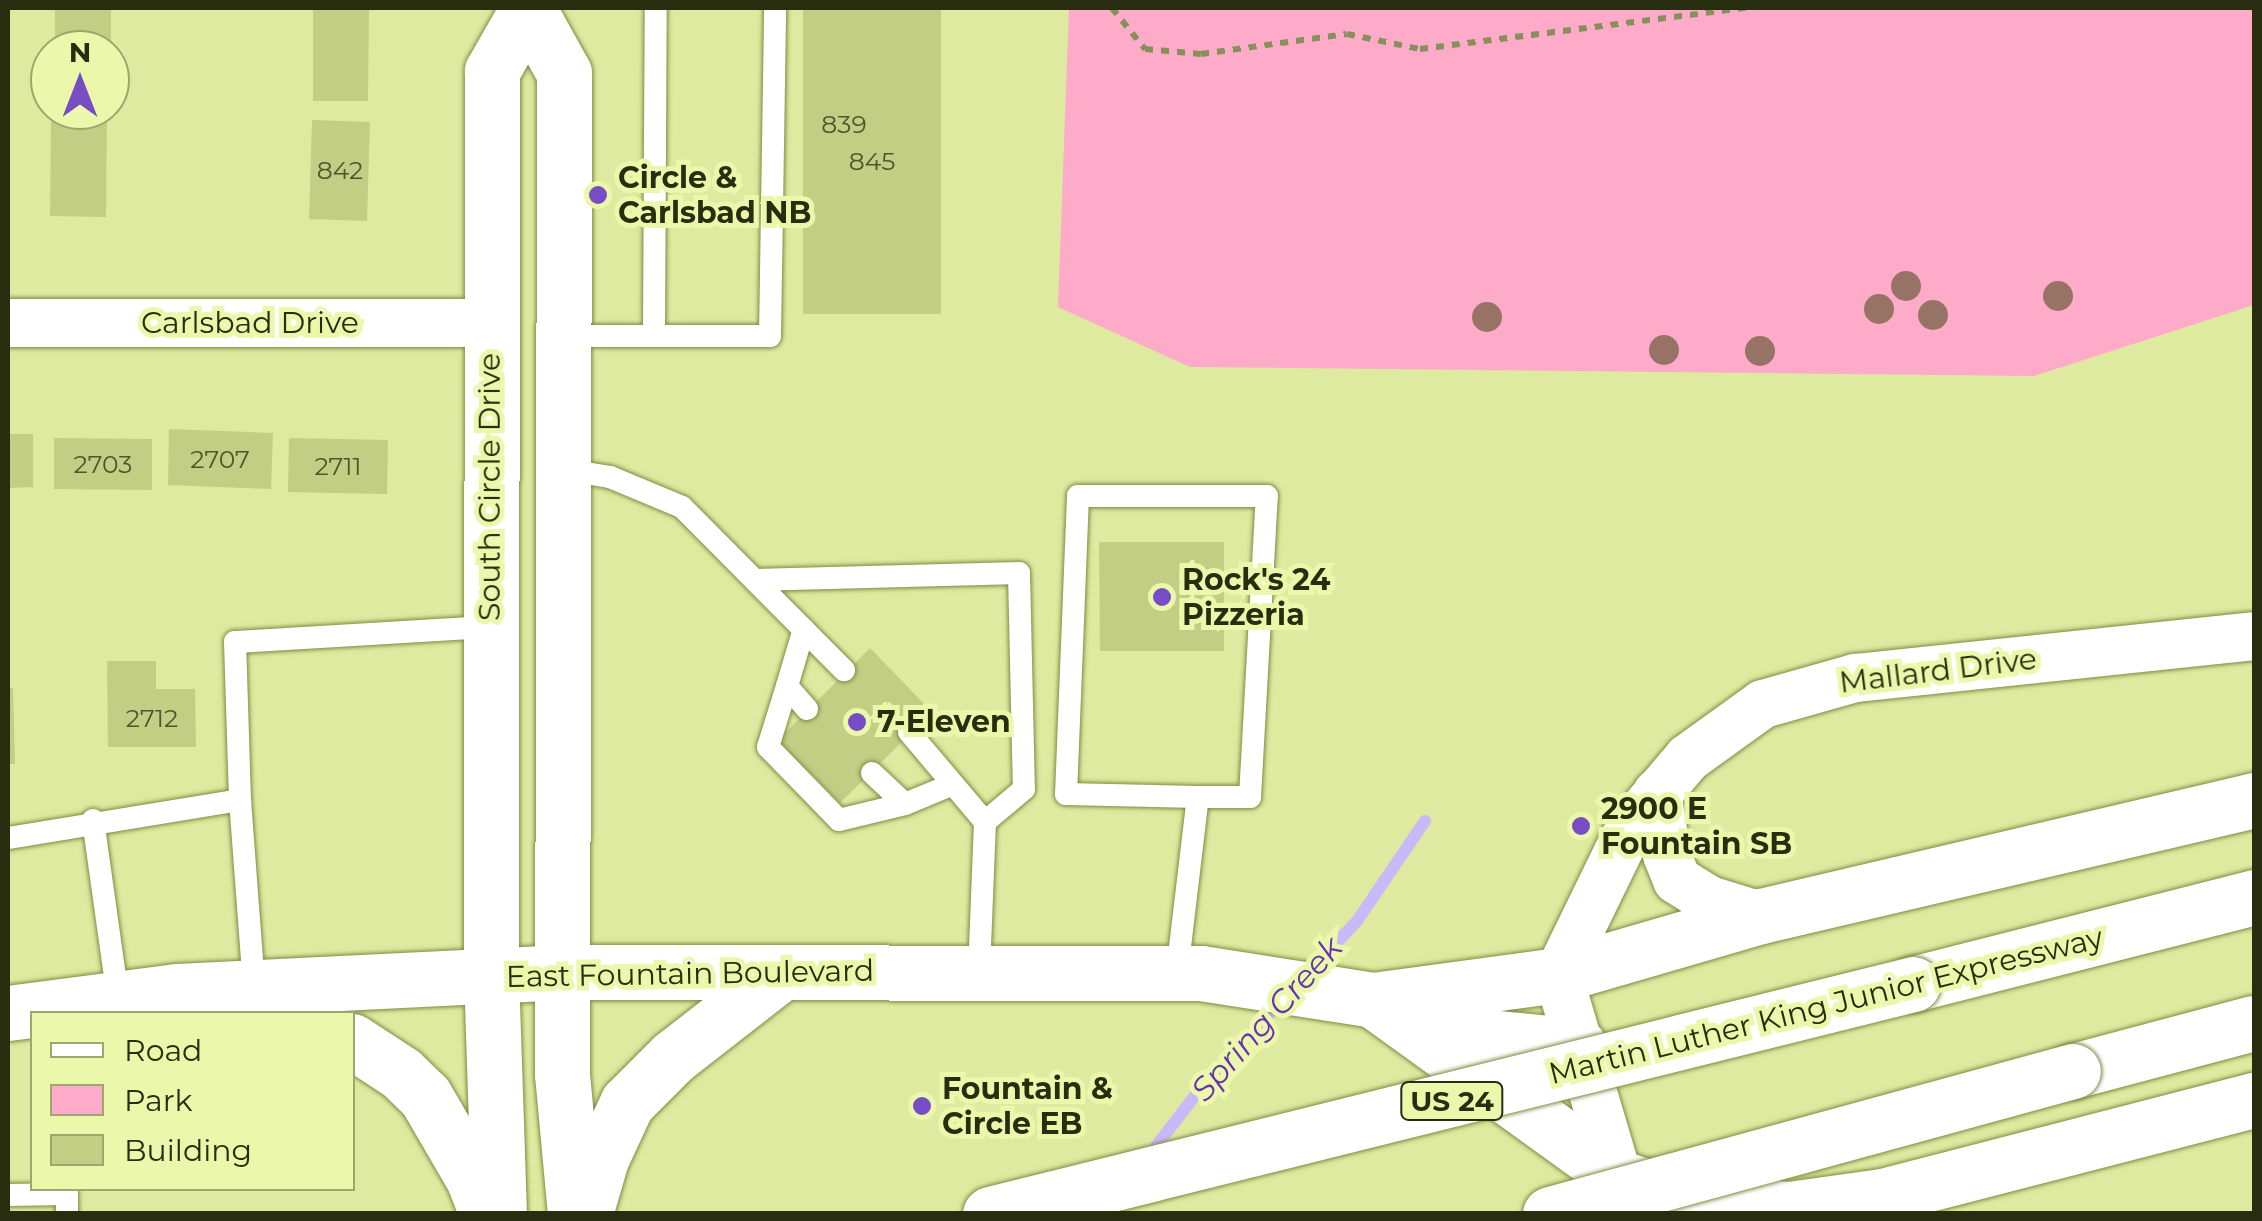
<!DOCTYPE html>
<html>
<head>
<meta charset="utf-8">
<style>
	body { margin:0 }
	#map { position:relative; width:2262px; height:1221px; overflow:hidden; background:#ddea9f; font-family:Montserrat,sans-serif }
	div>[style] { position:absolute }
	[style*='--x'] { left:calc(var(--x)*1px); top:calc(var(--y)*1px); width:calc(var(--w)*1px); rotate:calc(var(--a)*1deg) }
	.green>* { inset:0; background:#fdabc8 }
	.stream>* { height:12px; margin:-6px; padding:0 6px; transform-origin:6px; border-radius:6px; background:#c9b8fa }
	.building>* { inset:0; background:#c2ce84 }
	.path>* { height:6px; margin-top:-3px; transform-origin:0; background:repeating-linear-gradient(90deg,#87905a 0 8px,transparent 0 16px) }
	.roads { filter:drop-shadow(0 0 2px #818b43) drop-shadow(0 0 2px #818b43) }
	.service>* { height:22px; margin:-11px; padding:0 11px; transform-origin:11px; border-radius:11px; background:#fff }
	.minor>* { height:48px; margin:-24px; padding:0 24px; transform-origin:24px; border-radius:24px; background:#fff }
	.primary>* { height:55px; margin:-27.5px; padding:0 27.5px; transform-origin:27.5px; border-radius:27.5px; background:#fff }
	.trunk>* { height:55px; margin:-27.5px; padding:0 27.5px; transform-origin:27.5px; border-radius:27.5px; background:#fff }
	.motorway>* { height:55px; margin:-27.5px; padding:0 27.5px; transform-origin:27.5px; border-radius:27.5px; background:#fff }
	.bridges { filter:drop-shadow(0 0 2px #818b43) drop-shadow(0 0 2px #818b43) }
	.motorway-bridge>* { height:55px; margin:-27.5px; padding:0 27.5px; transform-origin:27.5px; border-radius:27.5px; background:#fff }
	.trees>* { width:30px; height:30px; margin:-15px; border-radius:50%; background:#967365 }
	.dots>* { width:28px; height:28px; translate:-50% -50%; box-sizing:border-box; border:5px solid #ebf8ab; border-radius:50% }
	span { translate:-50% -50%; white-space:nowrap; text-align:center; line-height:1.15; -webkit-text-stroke:10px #ebf8ab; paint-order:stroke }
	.number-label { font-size:25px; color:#4f552c }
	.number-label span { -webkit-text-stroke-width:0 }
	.shield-label span { padding:2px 8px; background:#ebf8ab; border:2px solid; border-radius:8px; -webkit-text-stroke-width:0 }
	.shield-label { font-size:28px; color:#292d0f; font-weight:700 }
	.poi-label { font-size:30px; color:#292d0f; font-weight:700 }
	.left { translate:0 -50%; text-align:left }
	.street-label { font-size:30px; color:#292d0f }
	.water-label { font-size:32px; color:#6534b0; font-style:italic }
	.frame { position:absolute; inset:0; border:10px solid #292d0f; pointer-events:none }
	.legend { position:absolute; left:30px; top:1011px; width:325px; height:180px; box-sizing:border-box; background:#ebf8ab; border:2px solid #9da76d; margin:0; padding:12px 18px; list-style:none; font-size:30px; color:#292d0f }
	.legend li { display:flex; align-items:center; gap:20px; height:50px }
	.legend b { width:50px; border:2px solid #9da76d }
	.north { position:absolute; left:30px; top:30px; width:100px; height:100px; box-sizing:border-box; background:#ebf8ab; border:2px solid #9da76d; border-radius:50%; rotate:0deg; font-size:28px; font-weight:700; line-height:40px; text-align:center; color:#292d0f }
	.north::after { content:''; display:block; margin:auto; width:35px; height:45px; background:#774cc4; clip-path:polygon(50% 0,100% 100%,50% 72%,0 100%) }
</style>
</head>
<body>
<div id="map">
	<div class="green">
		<div style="clip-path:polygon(1069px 8px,2254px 8px,2254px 305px,2034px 376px,1190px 367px,1058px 307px)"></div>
	</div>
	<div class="stream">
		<div style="--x:1308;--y:973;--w:71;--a:-46.7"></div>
		<div style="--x:1357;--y:921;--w:121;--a:-55.8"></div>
		<div style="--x:1147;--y:1158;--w:98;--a:-52.4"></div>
		<div style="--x:1207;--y:1080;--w:107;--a:-46.9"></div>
	</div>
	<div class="building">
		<div style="clip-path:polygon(55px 8px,111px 8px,111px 50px,55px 50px)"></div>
		<div style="clip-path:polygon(313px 8px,369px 8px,368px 101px,313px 101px)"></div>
		<div style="clip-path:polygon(803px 8px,941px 8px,941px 314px,803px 314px)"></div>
		<div style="clip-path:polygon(51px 117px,107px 118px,106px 217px,50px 216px)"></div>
		<div style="clip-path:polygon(312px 120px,370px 122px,367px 221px,309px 219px)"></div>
		<div style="clip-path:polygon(169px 429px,273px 433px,271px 489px,168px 485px)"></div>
		<div style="clip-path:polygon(8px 434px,33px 434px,33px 487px,8px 488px)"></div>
		<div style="clip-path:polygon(54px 438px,152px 439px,152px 490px,54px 489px)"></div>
		<div style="clip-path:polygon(289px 438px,388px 440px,387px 494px,288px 492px)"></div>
		<div style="clip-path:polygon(1099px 542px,1224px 542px,1224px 651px,1100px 651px)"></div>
		<div style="clip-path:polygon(870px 648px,932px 712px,840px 803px,778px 740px)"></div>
		<div style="clip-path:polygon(107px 661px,156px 661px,156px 689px,195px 689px,196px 747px,108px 747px)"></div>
		<div style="clip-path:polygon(8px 688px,13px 688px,15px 764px,8px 764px)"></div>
	</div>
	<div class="path">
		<div style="--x:1112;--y:8;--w:53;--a:51.2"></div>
		<div style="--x:1145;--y:49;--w:56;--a:5.1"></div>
		<div style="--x:1201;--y:54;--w:147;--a:-7.8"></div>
		<div style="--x:1347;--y:34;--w:75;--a:11.6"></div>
		<div style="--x:1420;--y:49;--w:328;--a:-7.2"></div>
	</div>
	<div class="roads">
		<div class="service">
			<div style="--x:563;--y:336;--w:207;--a:0"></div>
			<div style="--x:770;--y:336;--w:328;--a:-89.1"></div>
			<div style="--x:654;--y:336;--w:328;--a:-89.7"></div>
			<div style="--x:562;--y:469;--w:49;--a:9.5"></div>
			<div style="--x:610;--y:477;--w:78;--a:22.6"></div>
			<div style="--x:682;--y:507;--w:230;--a:45.2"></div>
			<div style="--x:755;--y:580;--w:264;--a:-1.5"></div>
			<div style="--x:1019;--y:573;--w:216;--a:88.7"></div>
			<div style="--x:1024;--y:789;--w:51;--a:139.8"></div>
			<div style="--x:787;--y:686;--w:59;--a:-73.4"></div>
			<div style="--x:807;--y:709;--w:30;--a:-131"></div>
			<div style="--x:787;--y:686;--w:64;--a:107.3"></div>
			<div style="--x:768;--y:747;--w:102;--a:45.8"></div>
			<div style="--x:839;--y:820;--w:68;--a:-13.6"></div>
			<div style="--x:905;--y:804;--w:50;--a:-22.4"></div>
			<div style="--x:909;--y:732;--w:118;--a:49.8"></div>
			<div style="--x:985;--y:822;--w:148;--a:92.3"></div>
			<div style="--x:872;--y:773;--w:45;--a:43.2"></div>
			<div style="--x:240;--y:800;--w:188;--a:85.7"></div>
			<div style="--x:93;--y:820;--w:181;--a:82"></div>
			<div style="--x:8;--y:838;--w:235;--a:-9.3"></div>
			<div style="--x:240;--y:800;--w:158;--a:-91.8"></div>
			<div style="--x:235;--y:642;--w:254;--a:-3.4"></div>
			<div style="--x:1177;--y:972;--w:176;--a:-83.2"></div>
			<div style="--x:1198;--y:797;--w:52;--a:0"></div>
			<div style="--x:1250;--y:797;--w:301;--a:-86.8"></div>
			<div style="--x:1267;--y:496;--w:189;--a:180"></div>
			<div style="--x:1078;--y:496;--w:298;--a:92.3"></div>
			<div style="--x:1066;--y:794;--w:132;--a:1.3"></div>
			<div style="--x:8;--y:1195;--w:59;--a:-1"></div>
			<div style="--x:67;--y:1194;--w:20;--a:90"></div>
		</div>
		<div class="minor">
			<div style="--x:8;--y:323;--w:484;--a:0"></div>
			<div style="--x:1657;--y:793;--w:63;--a:80.8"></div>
			<div style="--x:1667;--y:855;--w:27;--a:68"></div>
			<div style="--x:1677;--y:880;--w:38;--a:32"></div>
			<div style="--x:1709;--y:900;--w:54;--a:17.1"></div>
			<div style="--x:1618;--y:1177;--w:211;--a:-106.5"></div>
			<div style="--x:1558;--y:975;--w:167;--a:-64"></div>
			<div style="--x:1631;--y:825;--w:88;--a:-49.6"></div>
			<div style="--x:1688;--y:758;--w:92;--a:-35.8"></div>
			<div style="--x:1763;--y:704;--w:96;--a:-15.8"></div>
			<div style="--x:1855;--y:678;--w:401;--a:-6"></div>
		</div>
		<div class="primary">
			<div style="--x:528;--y:8;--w:74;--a:61"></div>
			<div style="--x:564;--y:73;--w:1001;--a:90.11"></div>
			<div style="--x:562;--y:1074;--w:141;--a:84.7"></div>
			<div style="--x:1373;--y:1000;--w:302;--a:35.8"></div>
			<div style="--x:8;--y:1013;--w:170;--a:-7.4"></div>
			<div style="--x:177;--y:991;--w:388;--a:-2.8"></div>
			<div style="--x:565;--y:972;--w:636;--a:0.09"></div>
			<div style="--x:1201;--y:973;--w:174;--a:8.9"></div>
			<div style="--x:1373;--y:1000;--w:187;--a:-7.7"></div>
			<div style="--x:1417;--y:1030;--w:163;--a:5.6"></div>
			<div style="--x:352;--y:1041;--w:59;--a:33.1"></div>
			<div style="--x:401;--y:1073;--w:33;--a:44"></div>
			<div style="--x:425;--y:1096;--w:95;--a:59.7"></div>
			<div style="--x:473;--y:1178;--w:39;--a:69"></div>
			<div style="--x:499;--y:1214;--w:238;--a:-91.9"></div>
			<div style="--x:491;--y:976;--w:905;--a:-89.94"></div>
			<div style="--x:492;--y:71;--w:73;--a:-60.3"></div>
			<div style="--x:585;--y:1214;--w:57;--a:-73.8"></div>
			<div style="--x:601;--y:1159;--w:62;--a:-65.1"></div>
			<div style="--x:627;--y:1103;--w:65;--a:-45"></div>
			<div style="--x:673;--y:1057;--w:137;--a:-37.9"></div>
		</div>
		<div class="trunk">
			<div style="--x:1558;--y:975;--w:211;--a:-16.2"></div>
			<div style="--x:1761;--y:916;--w:506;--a:-13.24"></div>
			<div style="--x:1630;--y:1181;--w:64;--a:18.2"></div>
			<div style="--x:1691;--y:1201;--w:98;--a:4.7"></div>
			<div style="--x:1789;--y:1209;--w:94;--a:-8"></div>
			<div style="--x:1882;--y:1196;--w:384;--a:-14.5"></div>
		</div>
		<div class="motorway">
			<div style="--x:1913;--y:984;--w:352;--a:-14.3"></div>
			<div style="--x:2073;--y:1071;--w:187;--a:-14.9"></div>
		</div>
	</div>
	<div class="bridges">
		<div class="motorway-bridge">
			<div style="--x:990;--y:1214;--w:951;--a:-13.99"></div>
			<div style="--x:1550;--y:1214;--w:542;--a:-15.29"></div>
		</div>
	</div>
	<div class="trees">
		<div style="left:1906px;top:286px"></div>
		<div style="left:2058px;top:296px"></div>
		<div style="left:1879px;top:309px"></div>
		<div style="left:1933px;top:315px"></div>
		<div style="left:1487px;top:317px"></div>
		<div style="left:1664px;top:350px"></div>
		<div style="left:1760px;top:351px"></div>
	</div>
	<div class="dots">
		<div style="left:598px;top:195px;background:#774cc4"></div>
		<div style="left:1162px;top:597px;background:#774cc4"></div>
		<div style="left:857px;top:722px;background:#774cc4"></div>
		<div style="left:1581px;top:826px;background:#774cc4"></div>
		<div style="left:922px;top:1106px;background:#774cc4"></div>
	</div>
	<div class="number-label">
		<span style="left:844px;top:124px">839</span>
		<span style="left:872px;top:161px">845</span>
		<span style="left:340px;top:170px">842</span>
		<span style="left:220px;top:459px">2707</span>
		<span style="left:103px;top:464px">2703</span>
		<span style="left:338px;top:466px">2711</span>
		<span style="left:152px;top:718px">2712</span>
	</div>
	<div class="shield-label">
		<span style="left:1452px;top:1101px">US 24</span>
	</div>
	<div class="poi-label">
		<span class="left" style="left:618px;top:195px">Circle &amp;<br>Carlsbad NB</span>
		<span class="left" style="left:1182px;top:597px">Rock's 24<br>Pizzeria</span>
		<span class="left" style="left:877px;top:722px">7-Eleven</span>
		<span class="left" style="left:1601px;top:826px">2900 E<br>Fountain SB</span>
		<span class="left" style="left:942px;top:1106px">Fountain &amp;<br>Circle EB</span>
	</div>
	<div class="street-label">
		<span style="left:250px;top:323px">Carlsbad Drive</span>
		<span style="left:490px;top:487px;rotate:-90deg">South Circle Drive</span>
		<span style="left:1938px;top:671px;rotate:-7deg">Mallard Drive</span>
		<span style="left:690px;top:974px;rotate:-1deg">East Fountain Boulevard</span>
		<span style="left:1826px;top:1006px;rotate:-14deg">Martin Luther King Junior Expressway</span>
	</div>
	<div class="water-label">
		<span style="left:1267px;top:1019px;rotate:-48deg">Spring Creek</span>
	</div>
	<div class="frame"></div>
	<ul class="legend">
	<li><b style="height:12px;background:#fff"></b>Road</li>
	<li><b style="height:28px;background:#fdabc8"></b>Park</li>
	<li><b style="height:28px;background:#c2ce84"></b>Building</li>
	</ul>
	<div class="north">N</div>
</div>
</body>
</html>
